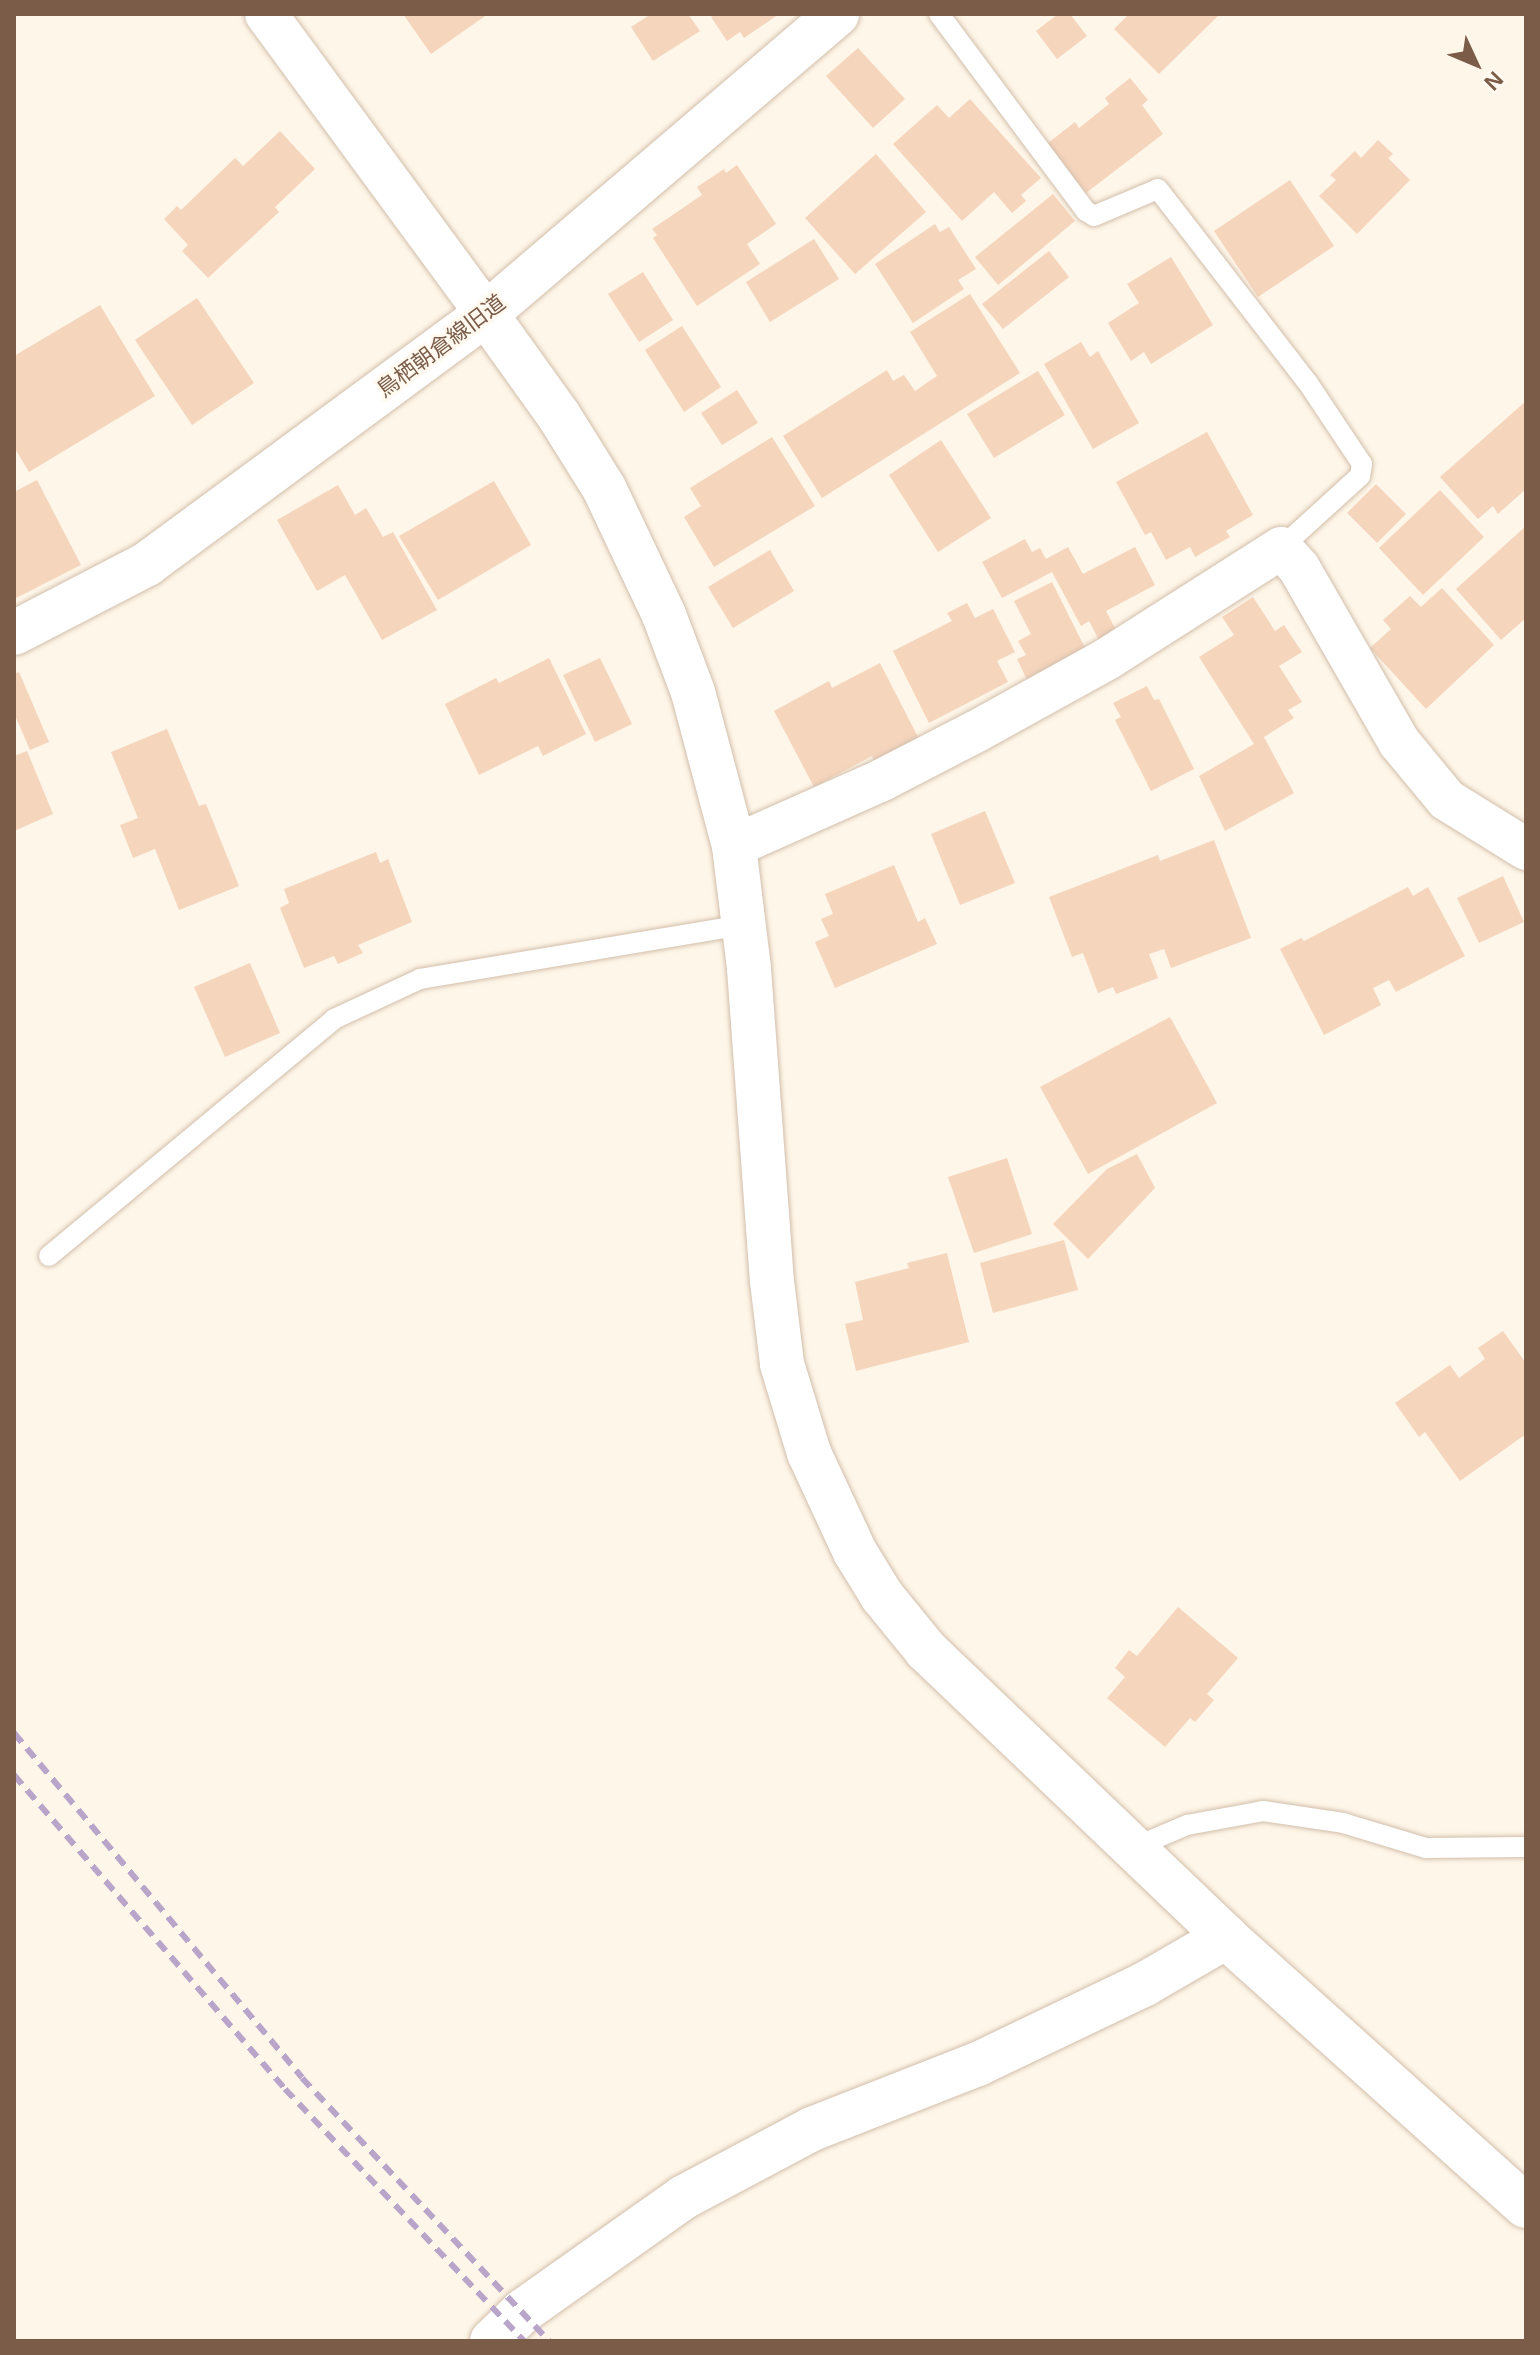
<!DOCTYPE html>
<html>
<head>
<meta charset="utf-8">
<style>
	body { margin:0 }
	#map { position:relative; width:1540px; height:2355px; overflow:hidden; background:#fef6e8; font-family:Arial,"Noto Sans JP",sans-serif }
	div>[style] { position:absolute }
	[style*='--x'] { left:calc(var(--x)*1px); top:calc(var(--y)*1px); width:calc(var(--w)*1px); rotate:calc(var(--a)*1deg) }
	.building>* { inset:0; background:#f6d5bd }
	.roads { filter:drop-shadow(0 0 2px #d2beab) drop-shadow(0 0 2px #d2beab) }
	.service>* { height:20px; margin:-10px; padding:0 10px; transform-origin:10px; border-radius:10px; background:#fff }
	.minor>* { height:42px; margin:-21px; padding:0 21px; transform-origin:21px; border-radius:21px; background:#fff }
	.tertiary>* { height:44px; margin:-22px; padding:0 22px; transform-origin:22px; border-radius:22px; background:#fff }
	.rail>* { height:6px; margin-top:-3px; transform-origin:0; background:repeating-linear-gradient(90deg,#b9a4ca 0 12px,transparent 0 20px) }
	span { translate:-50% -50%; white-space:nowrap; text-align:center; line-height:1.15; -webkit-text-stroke:6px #fff9f0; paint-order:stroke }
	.street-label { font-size:22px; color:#7b5c48 }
	.frame { position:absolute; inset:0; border:16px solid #7b5c48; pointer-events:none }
	.north { position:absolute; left:1436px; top:24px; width:80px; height:80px; -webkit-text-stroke:6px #fff9f0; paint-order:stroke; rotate:134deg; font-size:22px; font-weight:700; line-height:32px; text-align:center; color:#7b5c48 }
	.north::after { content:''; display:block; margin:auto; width:28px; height:36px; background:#7b5c48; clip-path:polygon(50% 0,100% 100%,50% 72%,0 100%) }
</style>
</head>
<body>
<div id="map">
	<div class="building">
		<div style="clip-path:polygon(403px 14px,488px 14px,431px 54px)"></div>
		<div style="clip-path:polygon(651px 14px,688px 14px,700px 31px,653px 61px,631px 27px)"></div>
		<div style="clip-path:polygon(716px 14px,779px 14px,744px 38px,740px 32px,727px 41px,711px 17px)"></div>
		<div style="clip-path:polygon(1058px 14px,1070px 14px,1087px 36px,1057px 59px,1036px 31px)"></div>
		<div style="clip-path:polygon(1129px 14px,1220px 14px,1159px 74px,1114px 29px)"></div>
		<div style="clip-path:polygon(858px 48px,905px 99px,873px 128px,826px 76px)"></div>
		<div style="clip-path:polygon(1130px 78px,1148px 100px,1142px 105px,1163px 134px,1086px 193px,1048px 143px,1075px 122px,1079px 128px,1109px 104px,1105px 98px)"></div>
		<div style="clip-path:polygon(970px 99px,1041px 178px,1021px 195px,1026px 201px,1012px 213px,994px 192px,962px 221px,893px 144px,937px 105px,949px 118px)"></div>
		<div style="clip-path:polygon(280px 131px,315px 169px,275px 207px,279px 212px,208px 278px,182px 251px,188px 245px,164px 219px,177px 206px,181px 210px,235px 158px,243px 166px)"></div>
		<div style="clip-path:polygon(1378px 140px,1393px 154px,1388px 158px,1410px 180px,1357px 234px,1319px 196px,1336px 180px,1330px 175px,1355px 151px,1361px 158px)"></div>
		<div style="clip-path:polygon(876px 154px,926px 212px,855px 274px,805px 218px)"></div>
		<div style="clip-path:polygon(737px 165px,776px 224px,747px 244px,760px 264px,697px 306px,653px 238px,657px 235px,652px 229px,702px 195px,697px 187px,724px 169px,726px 173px)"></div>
		<div style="clip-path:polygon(1290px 180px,1334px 246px,1258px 297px,1214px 231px)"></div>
		<div style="clip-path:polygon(1053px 194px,1075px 221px,998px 285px,975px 257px)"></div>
		<div style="clip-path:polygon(935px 224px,940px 232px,949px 227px,976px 269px,958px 280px,964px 289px,913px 323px,875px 264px)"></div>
		<div style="clip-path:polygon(814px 239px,839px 279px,770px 322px,746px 282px)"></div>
		<div style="clip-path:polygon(1049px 251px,1069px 277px,1003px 329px,982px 304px)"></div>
		<div style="clip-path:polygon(1171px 257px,1213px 325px,1151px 364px,1144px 352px,1131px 361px,1108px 323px,1139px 303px,1127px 284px)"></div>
		<div style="clip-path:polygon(643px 272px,673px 320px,639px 342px,608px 294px)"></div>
		<div style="clip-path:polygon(970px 294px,1020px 373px,822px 498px,783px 436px,887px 370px,893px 381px,904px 375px,915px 391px,937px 376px,910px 332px)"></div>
		<div style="clip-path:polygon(197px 298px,254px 383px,192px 425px,135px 340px)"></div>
		<div style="clip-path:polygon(100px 305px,155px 396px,29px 472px,14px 447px,14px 356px)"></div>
		<div style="clip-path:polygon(682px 326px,721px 387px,684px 412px,645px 350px)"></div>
		<div style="clip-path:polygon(1081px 342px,1090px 357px,1098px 351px,1139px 423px,1093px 449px,1044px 364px)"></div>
		<div style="clip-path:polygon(1038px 371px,1065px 415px,994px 458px,967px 414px)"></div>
		<div style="clip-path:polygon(737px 390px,758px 423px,722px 445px,701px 413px)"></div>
		<div style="clip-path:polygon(1526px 401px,1526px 489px,1498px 514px,1493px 506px,1478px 519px,1440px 477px)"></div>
		<div style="clip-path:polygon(1207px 432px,1253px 515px,1226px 531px,1230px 537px,1195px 557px,1190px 547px,1166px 560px,1151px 532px,1145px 535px,1116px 482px)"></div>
		<div style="clip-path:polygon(772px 437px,815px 506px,714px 567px,684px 517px,701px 506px,690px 488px)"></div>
		<div style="clip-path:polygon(941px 440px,991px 518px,938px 552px,889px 475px)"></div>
		<div style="clip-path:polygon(37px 480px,81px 565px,14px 599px,14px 492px)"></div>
		<div style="clip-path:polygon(494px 481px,531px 545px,438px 600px,399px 536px)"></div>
		<div style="clip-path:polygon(1376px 484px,1406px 514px,1377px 543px,1347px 513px)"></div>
		<div style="clip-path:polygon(338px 485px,355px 515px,366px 508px,383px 537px,393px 532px,437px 610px,382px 640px,345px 575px,317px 591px,277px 520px)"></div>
		<div style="clip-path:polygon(1440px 490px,1484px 537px,1423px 595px,1379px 548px)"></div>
		<div style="clip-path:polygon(1526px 526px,1526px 618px,1501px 640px,1456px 589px)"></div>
		<div style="clip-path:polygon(1025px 539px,1032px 552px,1040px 548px,1046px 559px,1068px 547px,1083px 574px,1135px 547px,1155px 585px,1106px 611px,1117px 632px,1100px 642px,1089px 621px,1081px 626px,1052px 572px,1002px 598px,982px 562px)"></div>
		<div style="clip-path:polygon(770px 550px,794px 591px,733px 628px,708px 587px)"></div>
		<div style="clip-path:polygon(1052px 582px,1088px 654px,1029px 684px,1017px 659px,1026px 655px,1018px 641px,1031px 634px,1014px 601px)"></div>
		<div style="clip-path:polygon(1442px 588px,1494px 645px,1426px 709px,1370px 648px,1391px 629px,1383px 620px,1410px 596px,1421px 607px)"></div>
		<div style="clip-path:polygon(1253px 597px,1275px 631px,1284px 625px,1302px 652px,1279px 666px,1302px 702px,1288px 710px,1294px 718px,1264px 737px,1294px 793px,1225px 831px,1199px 776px,1254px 744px,1199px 657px,1234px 635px,1222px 617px)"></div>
		<div style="clip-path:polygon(967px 603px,975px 618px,993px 609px,1015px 652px,997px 661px,1008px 682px,929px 723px,893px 651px,952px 621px,947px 613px)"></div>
		<div style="clip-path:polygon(549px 658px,586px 734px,543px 756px,538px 746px,479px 775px,445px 704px,496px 678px,499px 683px)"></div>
		<div style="clip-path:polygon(600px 658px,632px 724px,595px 742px,563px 675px)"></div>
		<div style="clip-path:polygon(880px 663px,919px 739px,875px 763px,872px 756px,814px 787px,774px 711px,829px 681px,832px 688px)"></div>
		<div style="clip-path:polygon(19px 672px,49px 742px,30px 750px,14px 713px,14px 674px)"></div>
		<div style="clip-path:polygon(1147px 686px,1154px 700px,1159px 699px,1194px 769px,1151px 791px,1115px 720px,1121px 717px,1113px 703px)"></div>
		<div style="clip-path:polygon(167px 729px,199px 806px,206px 804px,239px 886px,179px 910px,155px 849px,133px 858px,120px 825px,138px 818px,111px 752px)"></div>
		<div style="clip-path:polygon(27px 751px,53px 814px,14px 831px,14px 756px)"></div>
		<div style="clip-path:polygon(985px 811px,1015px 883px,960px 905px,931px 834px)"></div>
		<div style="clip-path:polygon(1214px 840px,1251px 938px,1171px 968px,1164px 949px,1149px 954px,1158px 978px,1116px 994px,1113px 987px,1098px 993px,1083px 953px,1072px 957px,1049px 897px,1158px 855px,1160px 861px)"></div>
		<div style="clip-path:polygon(376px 852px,380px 863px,388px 859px,412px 922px,358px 945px,363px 953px,338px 964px,334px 956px,304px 968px,280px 908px,289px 903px,284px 889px)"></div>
		<div style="clip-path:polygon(894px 865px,918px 922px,925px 918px,937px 944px,835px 988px,815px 942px,829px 936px,821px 919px,833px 914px,825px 894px)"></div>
		<div style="clip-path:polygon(1503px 876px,1524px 922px,1479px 943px,1457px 898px)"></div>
		<div style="clip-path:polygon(1408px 887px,1413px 896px,1428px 887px,1465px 956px,1396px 992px,1389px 980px,1373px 988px,1381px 1005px,1324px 1035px,1280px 949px,1301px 938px,1304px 941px)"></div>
		<div style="clip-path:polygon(250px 963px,280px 1033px,225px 1057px,194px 987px)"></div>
		<div style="clip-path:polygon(1170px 1017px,1217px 1103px,1088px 1174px,1040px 1087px)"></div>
		<div style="clip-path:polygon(1137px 1154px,1155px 1188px,1088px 1259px,1053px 1224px,1107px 1169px)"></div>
		<div style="clip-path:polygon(1007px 1158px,1032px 1234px,974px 1253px,948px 1177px)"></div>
		<div style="clip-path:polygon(1064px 1240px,1078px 1290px,993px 1313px,980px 1263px)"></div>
		<div style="clip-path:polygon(947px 1253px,969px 1342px,856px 1371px,845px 1324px,863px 1320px,855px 1282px,909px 1268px,907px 1263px)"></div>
		<div style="clip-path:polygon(1503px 1331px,1526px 1363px,1526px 1434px,1460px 1481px,1425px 1432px,1419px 1437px,1395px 1403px,1450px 1365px,1459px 1378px,1485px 1359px,1478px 1348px)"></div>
		<div style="clip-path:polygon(1178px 1607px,1238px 1658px,1207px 1694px,1214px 1700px,1195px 1722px,1190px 1718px,1165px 1747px,1107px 1698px,1125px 1677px,1115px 1668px,1129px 1650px,1137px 1656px)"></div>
	</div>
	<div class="roads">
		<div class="service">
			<div style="--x:939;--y:14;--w:246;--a:53.3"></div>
			<div style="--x:1086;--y:211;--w:9;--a:32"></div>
			<div style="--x:1094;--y:216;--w:69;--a:-22.9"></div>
			<div style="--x:1158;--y:189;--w:245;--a:52.3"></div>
			<div style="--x:1308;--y:383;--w:97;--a:56.3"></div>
			<div style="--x:1362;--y:464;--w:12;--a:99"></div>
			<div style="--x:1360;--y:476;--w:107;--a:137.7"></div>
			<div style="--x:49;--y:1256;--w:371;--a:-39.7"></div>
			<div style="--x:334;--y:1019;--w:95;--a:-24.9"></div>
			<div style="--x:420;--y:979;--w:327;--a:-9.5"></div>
			<div style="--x:1133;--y:1848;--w:59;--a:-23.1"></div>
			<div style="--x:1187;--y:1825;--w:77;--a:-10.4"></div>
			<div style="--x:1263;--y:1811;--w:81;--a:8.5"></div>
			<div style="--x:1343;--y:1823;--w:87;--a:16.8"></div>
			<div style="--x:1426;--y:1848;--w:100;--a:-0.6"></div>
		</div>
		<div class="minor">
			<div style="--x:266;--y:14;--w:372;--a:53.7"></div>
			<div style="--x:734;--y:846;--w:162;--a:-24"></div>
			<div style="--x:882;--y:780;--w:107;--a:-27.3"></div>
			<div style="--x:977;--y:731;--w:149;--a:-29"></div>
			<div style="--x:1107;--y:659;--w:206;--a:-32.5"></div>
			<div style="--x:1281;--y:548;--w:27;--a:48"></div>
			<div style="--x:1299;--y:568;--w:201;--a:60.1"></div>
			<div style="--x:1399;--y:742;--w:75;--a:50.4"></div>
			<div style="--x:1447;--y:800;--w:93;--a:31.8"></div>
		</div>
		<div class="tertiary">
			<div style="--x:486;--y:314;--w:125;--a:54.4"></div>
			<div style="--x:559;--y:416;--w:85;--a:58"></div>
			<div style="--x:604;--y:488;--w:140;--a:64.7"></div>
			<div style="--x:664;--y:615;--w:82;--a:69.4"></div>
			<div style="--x:693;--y:692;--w:159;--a:75.1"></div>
			<div style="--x:734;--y:846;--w:124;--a:83"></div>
			<div style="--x:749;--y:969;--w:313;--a:85.8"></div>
			<div style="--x:772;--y:1281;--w:84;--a:83.1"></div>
			<div style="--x:782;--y:1364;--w:93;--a:73.1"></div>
			<div style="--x:809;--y:1453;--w:109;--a:65.1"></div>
			<div style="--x:855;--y:1552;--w:52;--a:58.5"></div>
			<div style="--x:882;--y:1596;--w:70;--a:50.8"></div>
			<div style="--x:926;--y:1650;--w:415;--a:43.7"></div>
			<div style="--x:1226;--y:1937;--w:403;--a:41.9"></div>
			<div style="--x:14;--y:633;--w:150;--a:-27.4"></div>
			<div style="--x:147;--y:564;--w:421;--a:-36.4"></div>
			<div style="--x:486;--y:314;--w:462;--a:-40.5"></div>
			<div style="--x:492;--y:2341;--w:43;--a:-44.1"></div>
			<div style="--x:523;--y:2311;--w:197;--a:-35.3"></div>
			<div style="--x:684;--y:2197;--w:145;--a:-28"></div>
			<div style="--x:812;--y:2129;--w:178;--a:-21.4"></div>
			<div style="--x:978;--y:2064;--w:185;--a:-25.6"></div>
			<div style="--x:1145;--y:1984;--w:94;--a:-30.1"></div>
		</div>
	</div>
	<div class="rail">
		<div style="--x:14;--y:1733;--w:449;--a:50.1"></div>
		<div style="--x:302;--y:2078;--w:361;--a:46.8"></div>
		<div style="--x:14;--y:1775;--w:415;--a:49.2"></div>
		<div style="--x:285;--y:2089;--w:347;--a:46.5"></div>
	</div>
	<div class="street-label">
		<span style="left:441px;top:346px;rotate:-37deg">鳥栖朝倉線旧道</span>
	</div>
	<div class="frame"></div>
	<div class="north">N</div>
</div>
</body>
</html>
